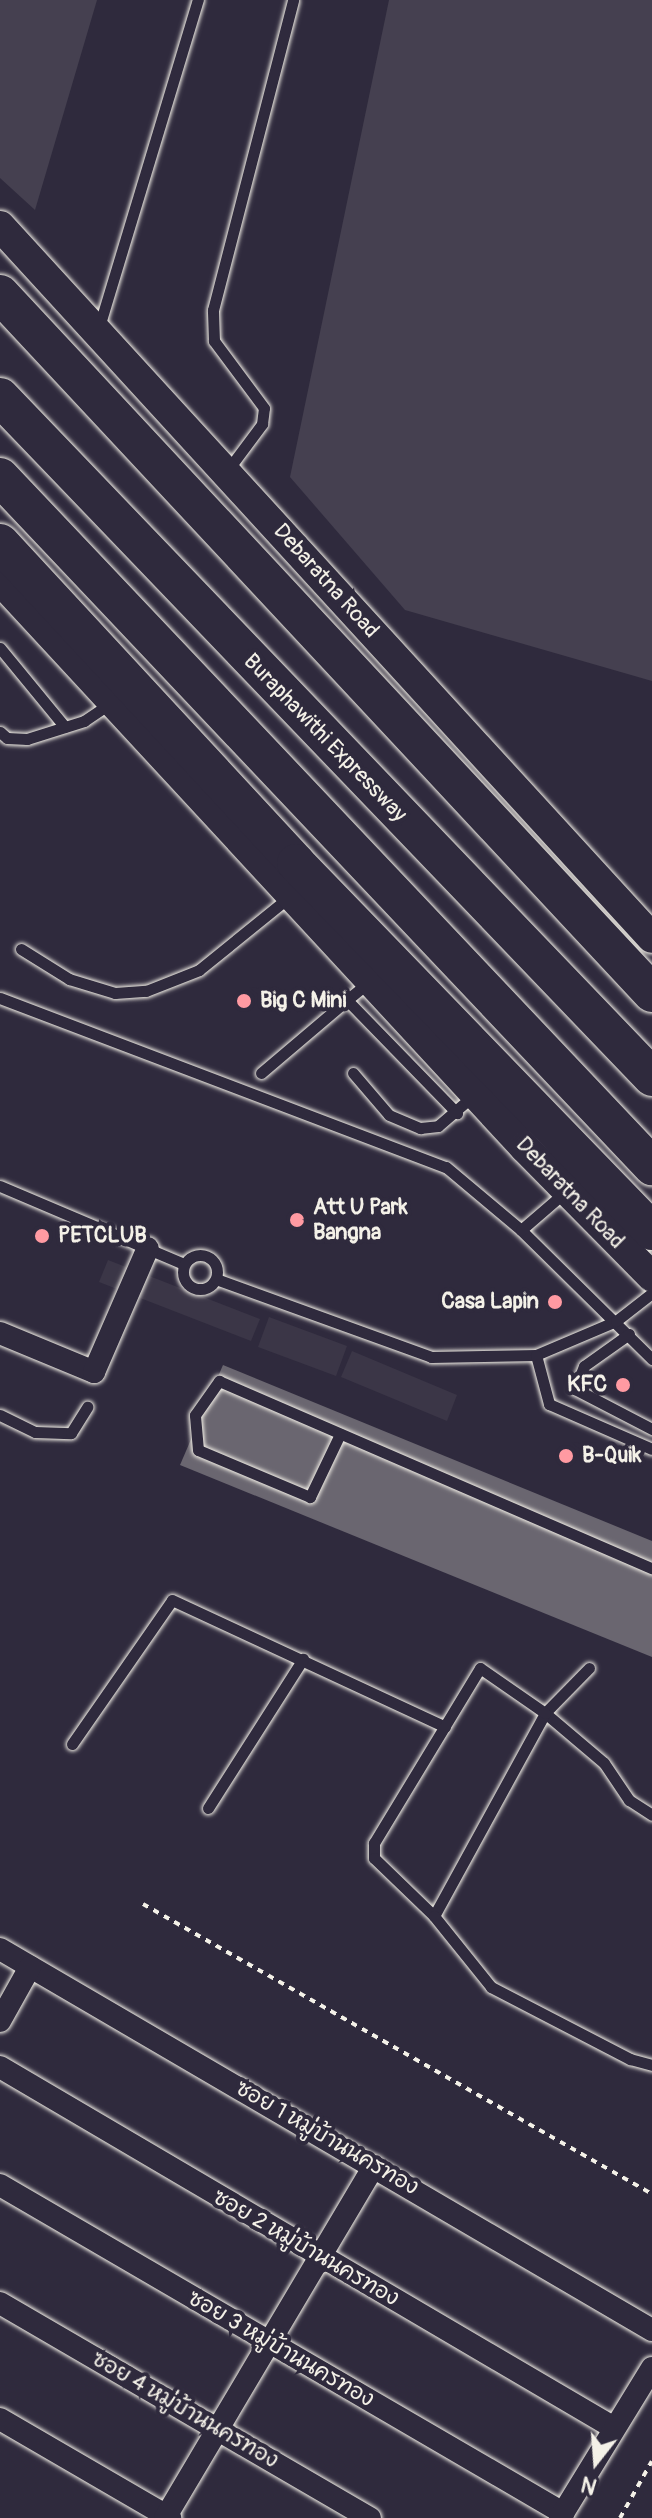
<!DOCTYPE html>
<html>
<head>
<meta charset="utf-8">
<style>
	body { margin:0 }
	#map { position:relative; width:652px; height:2518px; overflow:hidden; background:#2f2a3d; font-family:Pangolin,"Playpen Sans Thai",sans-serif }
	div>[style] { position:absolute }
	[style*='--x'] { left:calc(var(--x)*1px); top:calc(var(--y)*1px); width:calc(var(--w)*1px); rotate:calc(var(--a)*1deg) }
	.built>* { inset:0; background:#3b3647 }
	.green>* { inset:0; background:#454050 }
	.water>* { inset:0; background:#6a6670 }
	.path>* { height:4px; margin-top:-2px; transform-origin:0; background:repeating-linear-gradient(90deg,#f4f1e8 0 6px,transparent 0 12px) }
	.roads { filter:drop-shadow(0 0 2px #f4f1e8) drop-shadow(0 0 2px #f4f1e8) }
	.lane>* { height:11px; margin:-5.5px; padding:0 5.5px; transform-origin:5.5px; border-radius:5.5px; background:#2f2a3d }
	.lane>.ring { margin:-5.5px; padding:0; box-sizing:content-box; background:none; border:11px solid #2f2a3d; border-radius:50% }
	.street>* { height:22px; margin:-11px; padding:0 11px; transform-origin:11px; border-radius:11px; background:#2f2a3d }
	.secondary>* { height:30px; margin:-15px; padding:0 15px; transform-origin:15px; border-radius:15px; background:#2f2a3d }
	.highway>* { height:38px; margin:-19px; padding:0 19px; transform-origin:19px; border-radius:19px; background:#2f2a3d }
	.dots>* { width:22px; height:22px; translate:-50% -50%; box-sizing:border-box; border:4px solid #2f2a3d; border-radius:50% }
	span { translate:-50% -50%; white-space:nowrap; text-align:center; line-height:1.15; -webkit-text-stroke:8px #2f2a3d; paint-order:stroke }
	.street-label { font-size:22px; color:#f4f1e8 }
	.poi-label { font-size:22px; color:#f4f1e8; font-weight:700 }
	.left { translate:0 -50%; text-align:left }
	.right { translate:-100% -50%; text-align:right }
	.north { position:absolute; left:556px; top:2422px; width:80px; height:80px; -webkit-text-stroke:6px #2f2a3d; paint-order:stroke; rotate:197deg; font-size:22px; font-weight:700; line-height:32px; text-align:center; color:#f4f1e8 }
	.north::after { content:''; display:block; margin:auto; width:28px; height:36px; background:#f4f1e8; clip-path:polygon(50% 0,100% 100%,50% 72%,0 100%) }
</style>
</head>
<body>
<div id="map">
	<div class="built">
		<div style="clip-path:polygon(108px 1260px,260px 1319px,251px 1341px,99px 1282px)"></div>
		<div style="clip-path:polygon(269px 1317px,347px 1346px,336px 1376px,258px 1347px)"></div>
		<div style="clip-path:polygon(352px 1351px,457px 1395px,447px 1421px,341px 1377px)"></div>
	</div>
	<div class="green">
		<div style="clip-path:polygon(0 0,97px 0,35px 210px,0 178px)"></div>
		<div style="clip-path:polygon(389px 0,652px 0,652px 681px,405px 610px,290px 477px)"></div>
	</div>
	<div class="water">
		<div style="clip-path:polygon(223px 1365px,652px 1541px,652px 1657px,180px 1465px)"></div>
	</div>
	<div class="path">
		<div style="--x:143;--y:1904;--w:586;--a:29.67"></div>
		<div style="--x:620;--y:2518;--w:65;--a:-60.7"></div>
	</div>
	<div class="roads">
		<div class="lane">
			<div style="--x:99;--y:327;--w:342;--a:-73.2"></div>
			<div style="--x:227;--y:471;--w:59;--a:-53.3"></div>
			<div style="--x:262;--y:424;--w:16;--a:-83"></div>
			<div style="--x:264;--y:408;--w:84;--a:-126.7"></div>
			<div style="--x:214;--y:341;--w:31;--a:-92"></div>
			<div style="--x:213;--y:310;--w:320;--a:-75.5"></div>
			<div style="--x:0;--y:648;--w:102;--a:50.6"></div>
			<div style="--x:0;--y:732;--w:9;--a:41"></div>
			<div style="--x:7;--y:738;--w:20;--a:3"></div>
			<div style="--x:27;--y:739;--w:60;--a:-17.5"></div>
			<div style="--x:84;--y:721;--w:34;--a:-34"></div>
			<div style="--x:21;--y:949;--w:57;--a:32"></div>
			<div style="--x:69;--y:979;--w:48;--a:16.9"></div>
			<div style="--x:115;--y:993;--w:31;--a:-4"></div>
			<div style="--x:146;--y:991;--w:57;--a:-21.6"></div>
			<div style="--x:199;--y:970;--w:116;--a:-39"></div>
			<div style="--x:369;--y:982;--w:28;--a:141"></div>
			<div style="--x:347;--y:1000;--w:158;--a:45.8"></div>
			<div style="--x:0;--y:998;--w:477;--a:20.8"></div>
			<div style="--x:446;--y:1167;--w:98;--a:40"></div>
			<div style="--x:521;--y:1230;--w:184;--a:44.6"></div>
			<div style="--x:261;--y:1073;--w:113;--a:-40.3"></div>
			<div style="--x:353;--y:1073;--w:55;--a:49.4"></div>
			<div style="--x:389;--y:1115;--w:34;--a:23"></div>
			<div style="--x:420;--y:1128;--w:18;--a:-6"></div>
			<div style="--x:438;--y:1126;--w:48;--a:-40.7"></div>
			<div style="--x:0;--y:1186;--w:200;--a:23"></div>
			<div style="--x:521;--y:1230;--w:58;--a:-40.8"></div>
			<div class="ring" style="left:183px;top:1255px;width:23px;height:23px"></div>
			<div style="--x:216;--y:1279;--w:229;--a:19.9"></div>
			<div style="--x:431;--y:1357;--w:105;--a:-1.1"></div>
			<div style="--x:536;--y:1355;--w:87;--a:-23"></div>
			<div style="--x:616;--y:1321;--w:46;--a:-37.9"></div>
			<div style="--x:629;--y:1334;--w:55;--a:144.6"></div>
			<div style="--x:584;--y:1366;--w:25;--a:111"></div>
			<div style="--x:575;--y:1389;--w:87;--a:27.5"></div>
			<div style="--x:536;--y:1355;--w:51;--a:75.1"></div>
			<div style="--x:549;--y:1404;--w:112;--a:23.6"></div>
			<div style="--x:0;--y:1415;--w:39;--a:26"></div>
			<div style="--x:35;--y:1432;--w:36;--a:2"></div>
			<div style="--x:71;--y:1433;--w:31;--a:-58"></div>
			<div style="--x:340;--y:1434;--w:70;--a:115.5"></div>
			<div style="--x:310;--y:1497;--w:121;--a:-157.2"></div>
			<div style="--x:198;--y:1450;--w:35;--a:-95"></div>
			<div style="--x:195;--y:1415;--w:42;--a:-54.8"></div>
			<div style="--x:219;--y:1381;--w:472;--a:23.4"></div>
			<div style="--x:589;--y:1668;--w:63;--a:134.4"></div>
			<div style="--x:545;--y:1713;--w:77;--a:40.3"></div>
			<div style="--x:604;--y:1763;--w:45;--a:56"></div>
			<div style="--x:629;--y:1800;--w:27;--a:33"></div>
			<div style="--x:72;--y:1744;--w:175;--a:-55.2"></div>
			<div style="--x:172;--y:1600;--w:301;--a:24.9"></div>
			<div style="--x:208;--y:1808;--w:177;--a:-57.5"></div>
			<div style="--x:434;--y:1916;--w:231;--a:-61.3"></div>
			<div style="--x:545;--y:1713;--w:79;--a:-145.3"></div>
			<div style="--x:480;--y:1668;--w:205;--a:121.2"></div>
			<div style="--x:374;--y:1843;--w:15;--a:90"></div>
			<div style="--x:374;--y:1858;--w:83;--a:44"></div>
			<div style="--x:434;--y:1916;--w:91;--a:51.2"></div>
			<div style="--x:491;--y:1987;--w:157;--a:27.4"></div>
			<div style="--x:630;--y:2059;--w:23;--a:15"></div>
		</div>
		<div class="street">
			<div style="--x:0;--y:1333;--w:102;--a:22.5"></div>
			<div style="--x:94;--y:1372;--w:135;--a:-66.5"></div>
			<div style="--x:0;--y:1949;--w:755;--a:30.3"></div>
			<div style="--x:0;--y:2021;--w:62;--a:-60.9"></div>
			<div style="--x:0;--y:2067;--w:712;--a:30.45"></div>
			<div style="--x:0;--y:2185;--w:652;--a:30.22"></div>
			<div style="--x:0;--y:2303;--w:428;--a:30.2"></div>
			<div style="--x:0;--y:2419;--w:197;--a:30.2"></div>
			<div style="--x:165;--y:2518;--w:409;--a:-59.3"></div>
			<div style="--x:560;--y:2518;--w:176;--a:-58.5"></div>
		</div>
		<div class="secondary">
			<div style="--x:0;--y:226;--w:965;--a:47.52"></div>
			<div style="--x:0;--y:580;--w:773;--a:47.25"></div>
			<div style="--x:525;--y:1148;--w:181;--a:45.4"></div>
		</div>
		<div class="highway">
			<div style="--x:0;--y:294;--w:956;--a:46.99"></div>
			<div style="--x:0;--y:397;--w:942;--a:46.2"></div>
			<div style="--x:0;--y:477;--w:949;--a:46.58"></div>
			<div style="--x:0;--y:543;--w:436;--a:47.2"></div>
			<div style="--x:296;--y:863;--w:512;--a:45.95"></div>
		</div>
	</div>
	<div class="dots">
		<div style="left:244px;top:1001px;background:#ff9aa2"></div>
		<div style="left:297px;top:1220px;background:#ff9aa2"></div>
		<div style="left:42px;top:1236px;background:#ff9aa2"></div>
		<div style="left:555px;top:1302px;background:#ff9aa2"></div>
		<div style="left:623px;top:1385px;background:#ff9aa2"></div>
		<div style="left:566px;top:1456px;background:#ff9aa2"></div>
	</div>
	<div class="street-label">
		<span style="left:326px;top:581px;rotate:48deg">Debaratna Road</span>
		<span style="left:325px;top:738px;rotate:46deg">Buraphawithi Expressway</span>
		<span style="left:570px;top:1193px;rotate:46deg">Debaratna Road</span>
		<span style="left:327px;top:2138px;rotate:30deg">ซอย 1 หมู่บ้านนครทอง</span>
		<span style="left:306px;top:2248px;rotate:30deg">ซอย 2 หมู่บ้านนครทอง</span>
		<span style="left:281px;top:2349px;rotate:30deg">ซอย 3 หมู่บ้านนครทอง</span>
		<span style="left:185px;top:2410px;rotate:30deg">ซอย 4 หมู่บ้านนครทอง</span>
	</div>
	<div class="poi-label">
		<span class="left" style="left:260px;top:1001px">Big C Mini</span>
		<span class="left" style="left:313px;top:1220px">Att U Park<br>Bangna</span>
		<span class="left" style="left:58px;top:1236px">PETCLUB</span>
		<span class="right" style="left:539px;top:1302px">Casa Lapin</span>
		<span class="right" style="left:607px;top:1385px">KFC</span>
		<span class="left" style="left:582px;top:1456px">B-Quik</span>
	</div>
	<div class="north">N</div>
</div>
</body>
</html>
